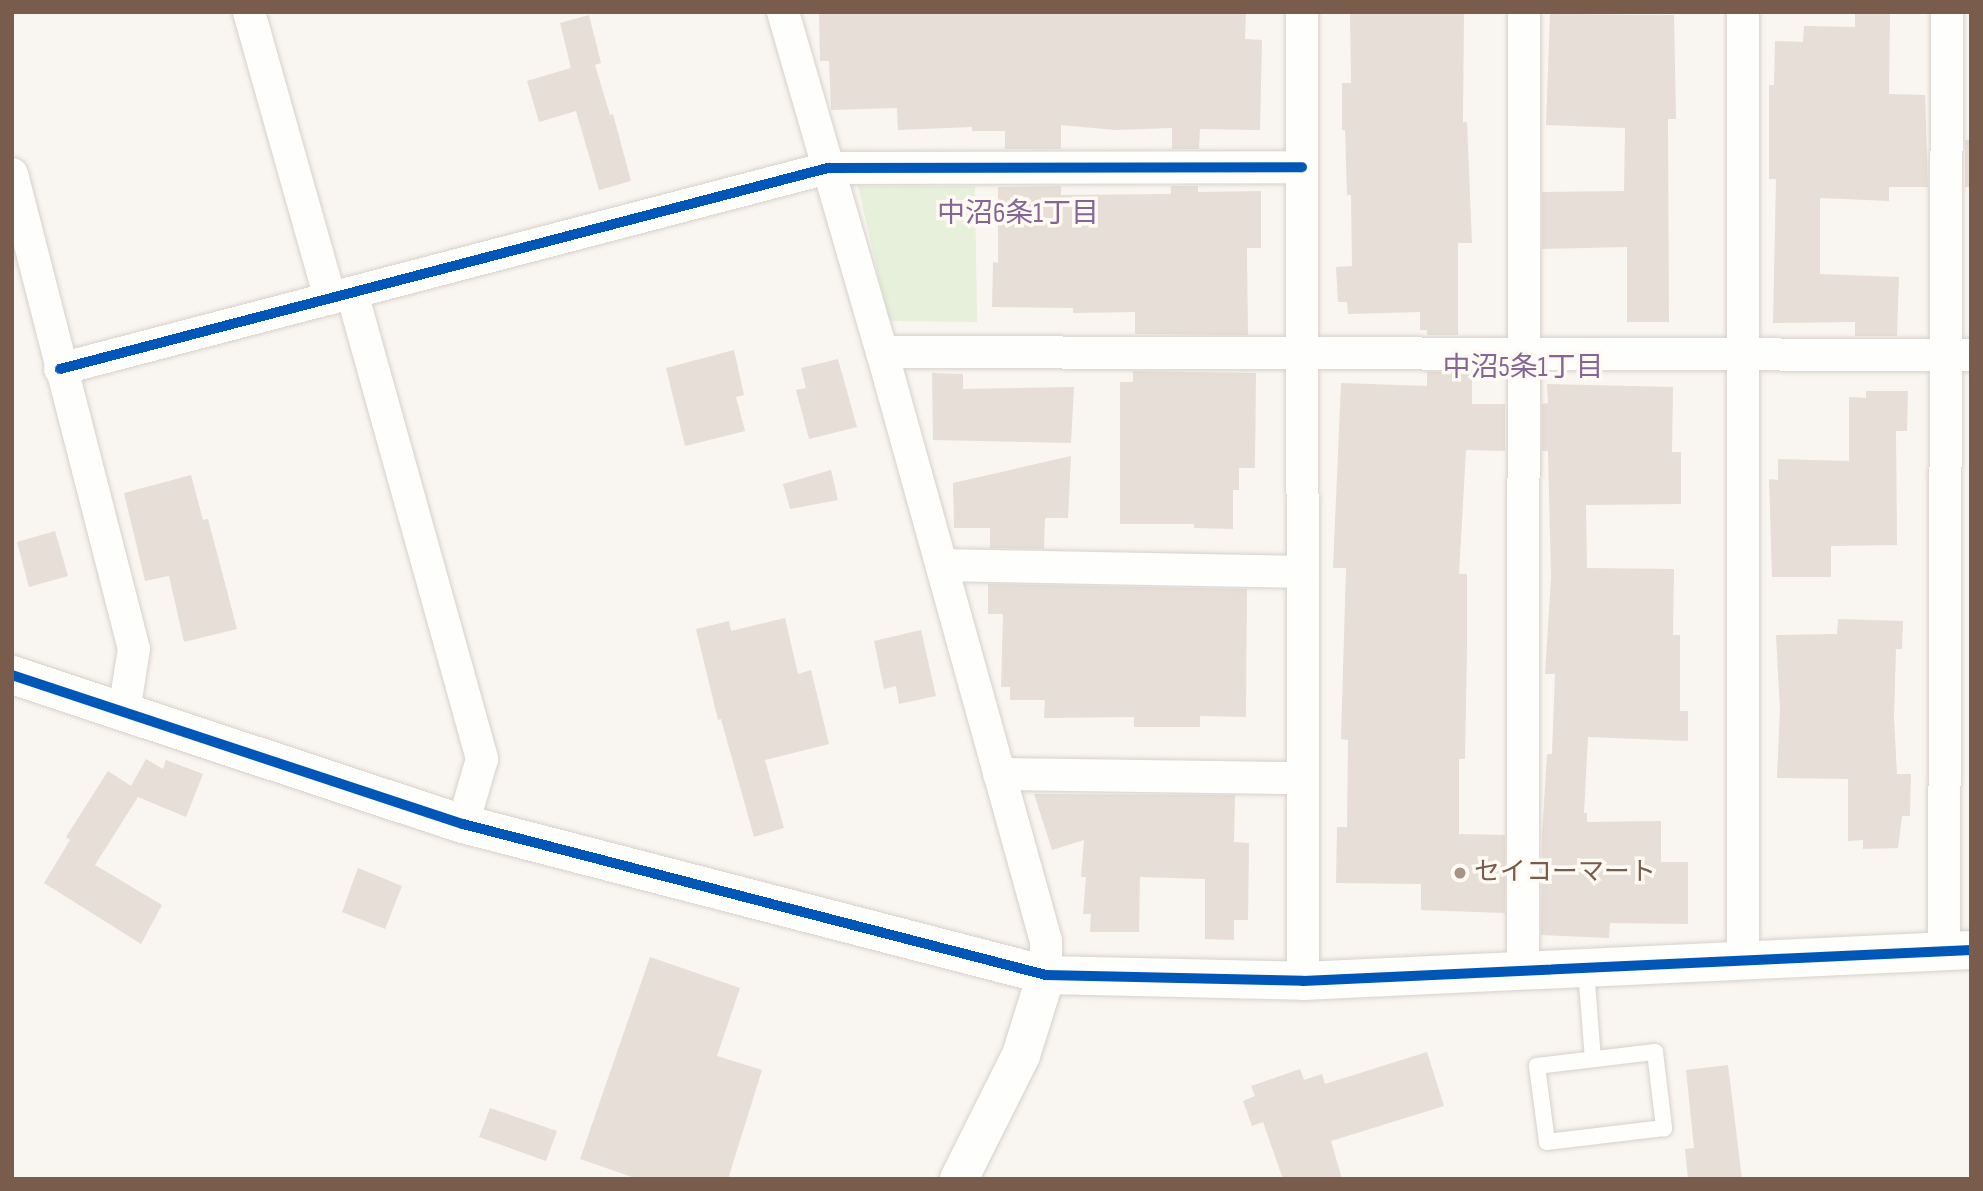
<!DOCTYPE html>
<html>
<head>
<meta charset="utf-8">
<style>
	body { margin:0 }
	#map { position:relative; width:1983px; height:1191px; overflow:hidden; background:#f9f5f0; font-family:"Sofia Sans Condensed","Noto Sans JP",sans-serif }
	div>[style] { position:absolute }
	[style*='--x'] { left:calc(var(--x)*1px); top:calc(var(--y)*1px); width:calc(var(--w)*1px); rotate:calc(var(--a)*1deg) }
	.green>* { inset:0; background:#e7f0db }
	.building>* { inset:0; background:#e6ded7 }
	.roads { filter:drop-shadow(0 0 2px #d7d1cb) drop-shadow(0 0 2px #d7d1cb) }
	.service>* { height:16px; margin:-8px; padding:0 8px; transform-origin:8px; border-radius:8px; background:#fefefd }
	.minor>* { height:32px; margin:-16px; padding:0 16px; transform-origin:16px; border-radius:16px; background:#fefefd }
	.tertiary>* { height:38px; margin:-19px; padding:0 19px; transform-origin:19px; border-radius:19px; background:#fefefd }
	.cycleway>* { height:10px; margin:-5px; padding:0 5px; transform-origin:5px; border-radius:5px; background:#0057b8 }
	.dots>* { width:19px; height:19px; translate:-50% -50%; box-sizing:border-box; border:4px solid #fffaf3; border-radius:50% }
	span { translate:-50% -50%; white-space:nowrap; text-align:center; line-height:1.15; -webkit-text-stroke:7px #fffaf3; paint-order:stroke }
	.poi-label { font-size:26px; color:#7a5c4d }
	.left { translate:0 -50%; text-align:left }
	.neighbourhood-label { font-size:28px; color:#846695 }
	.frame { position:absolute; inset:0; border:14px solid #7a5c4d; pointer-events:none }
</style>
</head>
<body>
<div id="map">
	<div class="green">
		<div style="clip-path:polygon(858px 186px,975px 186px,977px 322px,889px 321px)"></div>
	</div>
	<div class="building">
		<div style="clip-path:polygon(819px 12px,1246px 12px,1245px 39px,1262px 40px,1260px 130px,1200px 129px,1199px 149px,1172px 149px,1172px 128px,1115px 130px,1061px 125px,1061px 149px,1005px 149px,1005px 131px,972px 131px,972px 127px,898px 130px,897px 108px,831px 110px,829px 61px,820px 61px)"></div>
		<div style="clip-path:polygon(1350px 12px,1464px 12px,1463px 122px,1467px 122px,1472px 243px,1458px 243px,1458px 335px,1427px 335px,1427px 330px,1420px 330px,1420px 312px,1348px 314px,1347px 302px,1338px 302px,1336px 267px,1352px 266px,1351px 195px,1347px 195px,1345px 130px,1342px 130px,1342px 83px,1351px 83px)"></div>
		<div style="clip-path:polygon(1855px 12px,1890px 12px,1889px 94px,1925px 95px,1928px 187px,1889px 187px,1889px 201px,1820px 198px,1820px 274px,1899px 277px,1897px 336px,1855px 336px,1855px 322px,1773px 323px,1776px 179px,1769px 179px,1769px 85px,1774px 85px,1775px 41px,1803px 42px,1804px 26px,1855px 27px)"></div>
		<div style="clip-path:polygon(1550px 14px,1674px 15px,1676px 119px,1668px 119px,1669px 322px,1627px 322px,1627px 247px,1542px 249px,1542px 192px,1624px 191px,1625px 128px,1546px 125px)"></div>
		<div style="clip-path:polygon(589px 15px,601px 63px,595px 65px,610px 115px,613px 114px,631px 181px,599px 190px,576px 111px,539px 122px,527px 81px,571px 68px,560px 23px)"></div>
		<div style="clip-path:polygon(1965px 140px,1971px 140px,1971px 187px,1965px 187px)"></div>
		<div style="clip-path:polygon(1061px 186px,1061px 195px,1171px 194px,1171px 186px,1198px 186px,1198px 192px,1261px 191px,1261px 248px,1247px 248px,1248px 335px,1135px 334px,1135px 312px,1073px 313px,1073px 308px,992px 307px,993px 262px,998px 263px,998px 187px)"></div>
		<div style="clip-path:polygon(734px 350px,744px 395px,736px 397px,745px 431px,685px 446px,666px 368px)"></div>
		<div style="clip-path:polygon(838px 359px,857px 427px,809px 439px,796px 390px,806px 388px,801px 368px)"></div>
		<div style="clip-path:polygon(1133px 371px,1256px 373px,1255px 468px,1239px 468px,1239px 490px,1233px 490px,1233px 529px,1194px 528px,1194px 524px,1120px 524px,1120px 382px,1133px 382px)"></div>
		<div style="clip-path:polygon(1427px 372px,1472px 372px,1472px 404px,1505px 404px,1505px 451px,1466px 450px,1459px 574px,1467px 574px,1467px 647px,1465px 759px,1459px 759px,1459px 834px,1505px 835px,1505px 913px,1421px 910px,1421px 884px,1336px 883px,1337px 827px,1347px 827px,1348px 740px,1341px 739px,1346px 568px,1333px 568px,1341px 383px,1427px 386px)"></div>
		<div style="clip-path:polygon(932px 373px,963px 374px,963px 389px,1074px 387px,1071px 443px,933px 440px)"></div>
		<div style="clip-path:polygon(1547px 384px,1673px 387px,1672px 452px,1681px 452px,1681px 504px,1586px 505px,1587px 568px,1674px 569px,1673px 635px,1680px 635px,1680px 711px,1688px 711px,1688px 741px,1588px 737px,1584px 813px,1587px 813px,1587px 822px,1661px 821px,1661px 862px,1688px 862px,1688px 924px,1610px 923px,1609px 938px,1541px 935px,1542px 836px,1547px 754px,1552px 754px,1555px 674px,1545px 674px,1551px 577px,1548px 451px,1542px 451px,1542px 404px,1548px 403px)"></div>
		<div style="clip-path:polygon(1866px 391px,1908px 391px,1907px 431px,1896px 431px,1897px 545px,1831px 546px,1831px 577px,1772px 577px,1769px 479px,1778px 480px,1778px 459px,1849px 461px,1849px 397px,1866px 398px)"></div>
		<div style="clip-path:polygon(1071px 456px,1068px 518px,1045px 518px,1044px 549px,990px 548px,990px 528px,954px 528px,953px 483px)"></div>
		<div style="clip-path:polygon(831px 470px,838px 500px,790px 509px,783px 484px)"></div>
		<div style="clip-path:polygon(191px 475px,203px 520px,208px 519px,237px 629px,184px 642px,169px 576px,145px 581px,124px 493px)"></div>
		<div style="clip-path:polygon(55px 531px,68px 576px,29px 587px,17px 542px)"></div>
		<div style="clip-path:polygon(988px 584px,1247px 589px,1246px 717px,1200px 716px,1200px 727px,1134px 727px,1134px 717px,1044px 718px,1045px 700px,1010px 700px,1010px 687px,1001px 687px,1003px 614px,988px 614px)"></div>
		<div style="clip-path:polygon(785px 618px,798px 674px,811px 670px,829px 744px,765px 760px,784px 828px,754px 837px,721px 719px,718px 720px,696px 629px,729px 621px,731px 631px)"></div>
		<div style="clip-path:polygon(1838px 619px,1903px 621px,1902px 649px,1896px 649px,1894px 718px,1897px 774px,1911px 774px,1910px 816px,1902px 816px,1898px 848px,1863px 849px,1863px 840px,1848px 841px,1848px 779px,1777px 778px,1780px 710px,1776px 635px,1837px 634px)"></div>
		<div style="clip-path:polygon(921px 630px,936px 696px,899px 704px,896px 686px,884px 689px,874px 641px)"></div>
		<div style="clip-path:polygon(146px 759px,163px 769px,166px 760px,203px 774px,186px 817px,138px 797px,95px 865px,162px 905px,141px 944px,44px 883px,70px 840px,66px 837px,108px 771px,131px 786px)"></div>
		<div style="clip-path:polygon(1034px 794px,1235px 795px,1234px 842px,1249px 843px,1248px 920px,1234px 920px,1234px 940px,1205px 939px,1205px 879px,1140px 877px,1139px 932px,1090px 932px,1091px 914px,1083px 914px,1086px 877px,1081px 877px,1084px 840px,1052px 850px)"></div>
		<div style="clip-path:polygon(358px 868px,402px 886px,385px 929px,342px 912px)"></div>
		<div style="clip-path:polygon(650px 957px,740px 988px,717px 1056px,762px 1070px,728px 1179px,638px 1179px,580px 1159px)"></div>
		<div style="clip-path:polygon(1427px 1052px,1444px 1106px,1331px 1141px,1342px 1179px,1283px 1179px,1263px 1122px,1252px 1126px,1243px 1101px,1255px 1096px,1251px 1086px,1300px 1069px,1304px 1080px,1322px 1074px,1325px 1084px)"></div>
		<div style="clip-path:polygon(1728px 1065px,1742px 1179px,1688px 1179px,1685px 1149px,1694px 1148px,1686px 1070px)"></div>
		<div style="clip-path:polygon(490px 1108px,557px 1131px,546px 1161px,479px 1137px)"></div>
	</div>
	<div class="roads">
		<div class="service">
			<div style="--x:1586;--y:969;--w:90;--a:85.6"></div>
			<div style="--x:1655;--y:1052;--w:77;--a:83.2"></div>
			<div style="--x:1664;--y:1128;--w:118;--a:173.2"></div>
			<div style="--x:1547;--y:1142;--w:77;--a:-97.5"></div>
			<div style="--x:1537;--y:1066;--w:119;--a:-6.8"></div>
		</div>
		<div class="minor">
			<div style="--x:249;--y:12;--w:298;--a:74.2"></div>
			<div style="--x:783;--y:12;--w:354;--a:73.8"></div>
			<div style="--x:882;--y:352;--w:611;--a:74.44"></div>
			<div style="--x:1046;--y:941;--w:34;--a:90"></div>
			<div style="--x:1302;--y:12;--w:969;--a:89.94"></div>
			<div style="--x:1743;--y:12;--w:950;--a:90"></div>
			<div style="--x:12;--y:174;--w:490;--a:75.6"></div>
			<div style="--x:134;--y:649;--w:63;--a:99.2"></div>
			<div style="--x:352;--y:293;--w:484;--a:74.4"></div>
			<div style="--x:482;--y:759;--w:68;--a:106.3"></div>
			<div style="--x:882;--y:352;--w:1089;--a:0.16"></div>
			<div style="--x:60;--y:369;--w:794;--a:-14.67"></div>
			<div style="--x:828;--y:168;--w:474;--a:-0.1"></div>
			<div style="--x:942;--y:565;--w:361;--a:1.1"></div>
			<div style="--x:999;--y:774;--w:304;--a:0.8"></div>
			<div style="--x:1944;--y:952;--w:940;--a:-89.82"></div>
			<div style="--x:1523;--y:972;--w:960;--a:-89.94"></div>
		</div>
		<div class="tertiary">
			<div style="--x:12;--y:675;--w:475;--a:18.3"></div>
			<div style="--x:463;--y:824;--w:602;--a:14.52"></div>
			<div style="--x:1046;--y:975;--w:257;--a:1.3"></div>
			<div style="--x:1303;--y:981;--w:669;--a:-2.66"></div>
			<div style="--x:959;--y:1179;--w:139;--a:-63.4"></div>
			<div style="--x:1021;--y:1055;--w:84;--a:-72.6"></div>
		</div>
	</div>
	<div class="cycleway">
		<div style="--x:60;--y:369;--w:794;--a:-14.67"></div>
		<div style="--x:828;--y:168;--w:474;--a:-0.1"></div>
		<div style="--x:12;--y:675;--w:475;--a:18.3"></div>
		<div style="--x:463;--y:824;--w:602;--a:14.52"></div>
		<div style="--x:1046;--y:975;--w:257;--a:1.3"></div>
		<div style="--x:1303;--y:981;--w:669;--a:-2.66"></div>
	</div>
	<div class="dots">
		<div style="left:1460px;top:873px;background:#a69286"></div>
	</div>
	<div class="poi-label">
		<span class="left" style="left:1474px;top:873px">セイコーマート</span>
	</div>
	<div class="neighbourhood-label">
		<span style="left:1018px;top:214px">中沼6条1丁目</span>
		<span style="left:1523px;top:368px">中沼5条1丁目</span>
	</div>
	<div class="frame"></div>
</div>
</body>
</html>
